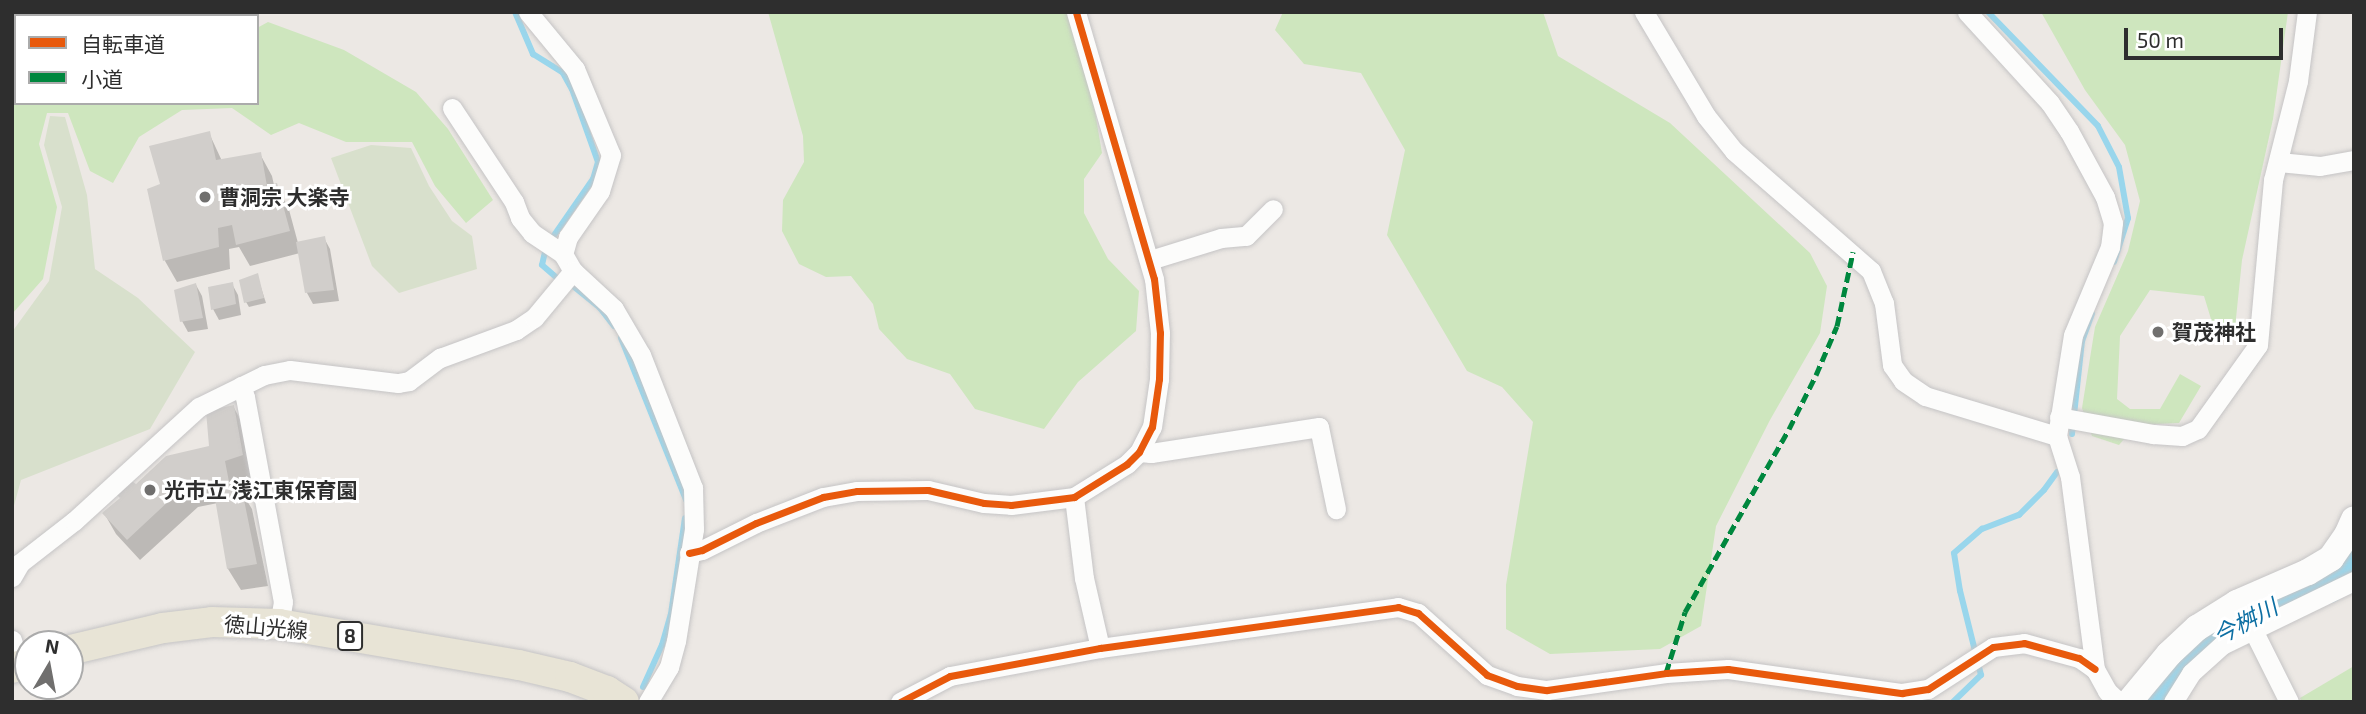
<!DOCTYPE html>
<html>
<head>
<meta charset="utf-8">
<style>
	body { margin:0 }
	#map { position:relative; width:2366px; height:714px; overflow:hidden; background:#ece8e4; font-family:"Exo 2","Noto Sans JP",sans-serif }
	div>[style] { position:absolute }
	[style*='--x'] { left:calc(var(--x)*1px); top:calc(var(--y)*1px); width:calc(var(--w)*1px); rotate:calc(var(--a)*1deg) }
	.green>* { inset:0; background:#cee6be }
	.cemetery>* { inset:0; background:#d8e0cc }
	.shadow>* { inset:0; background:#0003 }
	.stream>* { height:6px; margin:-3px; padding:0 3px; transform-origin:3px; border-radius:3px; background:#99d6ec }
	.river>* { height:38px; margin:-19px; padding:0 19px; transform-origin:19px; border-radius:19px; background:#99d6ec }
	.building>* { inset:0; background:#d1cecb }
	.roads { filter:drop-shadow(0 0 2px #c5c4c5) drop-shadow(0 0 2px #c5c4c5) }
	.street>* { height:19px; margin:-9.5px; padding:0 9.5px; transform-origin:9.5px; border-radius:9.5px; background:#fcfcfb }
	.secondary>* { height:26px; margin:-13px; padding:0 13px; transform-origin:13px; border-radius:13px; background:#fcfcfb }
	.primary>* { height:30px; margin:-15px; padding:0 15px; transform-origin:15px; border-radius:15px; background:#e8e4d6 }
	.quiet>* { height:5px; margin-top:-2.5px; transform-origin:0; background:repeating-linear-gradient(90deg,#00873e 0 10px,transparent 0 15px) }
	.cycleway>* { height:7px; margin:-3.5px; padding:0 3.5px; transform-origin:3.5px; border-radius:3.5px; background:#e8590c }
	.dots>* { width:19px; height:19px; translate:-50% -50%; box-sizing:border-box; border:4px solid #fff; border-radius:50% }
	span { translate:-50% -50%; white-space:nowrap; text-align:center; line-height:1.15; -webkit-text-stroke:6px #fff; paint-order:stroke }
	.shield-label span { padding:2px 5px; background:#fff; border:2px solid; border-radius:5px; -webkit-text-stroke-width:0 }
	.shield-label { font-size:19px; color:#2e2e2e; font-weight:700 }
	.poi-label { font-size:21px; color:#2e2e2e; font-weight:700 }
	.left { translate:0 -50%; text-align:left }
	.street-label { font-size:21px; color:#2e2e2e }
	.water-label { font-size:23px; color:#0d6fa3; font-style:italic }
	.frame { position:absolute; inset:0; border:14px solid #2e2e2e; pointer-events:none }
	.legend { position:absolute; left:14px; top:14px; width:245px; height:91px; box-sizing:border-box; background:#fff; border:2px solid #ababab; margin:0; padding:9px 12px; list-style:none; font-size:21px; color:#2e2e2e }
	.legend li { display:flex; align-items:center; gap:14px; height:35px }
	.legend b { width:35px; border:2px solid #ababab }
	.north { position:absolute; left:14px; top:630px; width:70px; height:70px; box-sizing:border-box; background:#fff; border:2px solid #ababab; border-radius:50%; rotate:10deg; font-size:19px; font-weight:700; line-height:28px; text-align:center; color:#2e2e2e }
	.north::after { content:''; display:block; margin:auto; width:24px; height:32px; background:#706f6e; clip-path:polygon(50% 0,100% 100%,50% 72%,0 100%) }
	.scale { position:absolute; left:2124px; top:28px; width:159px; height:32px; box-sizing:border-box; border:4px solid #2e2e2e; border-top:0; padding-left:9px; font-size:21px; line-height:24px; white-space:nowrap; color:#2e2e2e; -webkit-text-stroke:5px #fff; paint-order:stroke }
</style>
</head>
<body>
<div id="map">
	<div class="green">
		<div style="clip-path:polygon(12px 12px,204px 12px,207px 16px,16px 16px,16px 103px,257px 103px,257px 28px,268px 22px,344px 50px,416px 92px,448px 129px,493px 200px,466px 223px,435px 186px,412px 142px,346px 142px,299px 123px,271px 135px,232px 108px,182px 110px,139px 137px,113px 183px,90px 171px,68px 113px,47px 113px,39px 144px,57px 207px,43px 279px,12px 314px)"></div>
		<div style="clip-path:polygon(768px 12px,1069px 14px,1094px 106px,1102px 153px,1084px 179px,1084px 213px,1108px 259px,1139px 291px,1136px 331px,1078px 382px,1044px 429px,975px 409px,950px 374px,907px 359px,879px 329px,873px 304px,851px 276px,826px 277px,799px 264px,782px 231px,783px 200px,804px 162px,803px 136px)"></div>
		<div style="clip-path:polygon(1283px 12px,1543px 12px,1558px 56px,1670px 123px,1810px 253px,1827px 286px,1820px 333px,1770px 420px,1716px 526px,1701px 626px,1660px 649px,1550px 654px,1506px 629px,1506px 585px,1533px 422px,1502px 387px,1467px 371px,1387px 235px,1405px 150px,1361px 73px,1304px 64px,1275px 30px)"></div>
		<div style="clip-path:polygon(2041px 12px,2288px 12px,2273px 119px,2242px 260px,2235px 328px,2214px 329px,2204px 296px,2150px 290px,2120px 336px,2117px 399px,2130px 409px,2160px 409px,2180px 374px,2201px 386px,2179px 423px,2136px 425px,2119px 445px,2092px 436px,2082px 408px,2095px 327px,2128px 251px,2140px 201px,2125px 145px,2085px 90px)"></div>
		<div style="clip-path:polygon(2354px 666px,2354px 702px,2302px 702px,2300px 698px)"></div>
	</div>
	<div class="cemetery">
		<div style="clip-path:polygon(50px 116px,65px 117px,87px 195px,95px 269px,138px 298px,195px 352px,150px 429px,21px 480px,12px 513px,12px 332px,49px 281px,62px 207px,44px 145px)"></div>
		<div style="clip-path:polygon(371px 145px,411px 148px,429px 186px,452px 221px,472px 236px,477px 269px,399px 293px,372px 266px,331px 158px)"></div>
	</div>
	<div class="shadow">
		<div style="clip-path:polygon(209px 133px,222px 161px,260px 154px,272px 176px,274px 185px,288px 206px,298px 243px,324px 238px,330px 249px,339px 301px,313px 304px,307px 293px,300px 253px,250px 266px,239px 247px,229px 249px,230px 269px,177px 282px,165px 261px,149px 190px,162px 185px)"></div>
		<div style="clip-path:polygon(257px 275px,266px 303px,249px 307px,246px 302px)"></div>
		<div style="clip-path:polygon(232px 284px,238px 295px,241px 315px,219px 320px,213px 309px)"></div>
		<div style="clip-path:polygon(196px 285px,202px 296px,208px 329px,188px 332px,182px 321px)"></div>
		<div style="clip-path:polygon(233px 406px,245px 428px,254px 477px,236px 483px,252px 509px,268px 586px,241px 590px,228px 569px,218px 503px,198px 507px,140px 560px,116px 534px,104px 513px,136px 487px,211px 447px)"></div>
	</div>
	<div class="stream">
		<div style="--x:515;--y:12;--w:46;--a:66.8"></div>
		<div style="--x:533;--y:54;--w:36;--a:32"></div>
		<div style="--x:563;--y:73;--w:18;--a:61"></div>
		<div style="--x:572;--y:89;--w:77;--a:70.4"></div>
		<div style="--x:598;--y:162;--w:18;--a:106"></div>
		<div style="--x:593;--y:179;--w:75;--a:124.7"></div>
		<div style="--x:1988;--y:12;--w:158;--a:46"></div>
		<div style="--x:2098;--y:126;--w:46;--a:62.9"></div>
		<div style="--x:2119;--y:167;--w:52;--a:80"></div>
		<div style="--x:2128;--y:218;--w:46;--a:107.7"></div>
		<div style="--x:545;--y:252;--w:13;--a:103"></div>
		<div style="--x:542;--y:265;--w:23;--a:41"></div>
		<div style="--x:573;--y:286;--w:35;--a:39"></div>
		<div style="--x:600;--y:308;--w:23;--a:52"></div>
		<div style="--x:621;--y:338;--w:175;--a:68.1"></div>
		<div style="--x:2072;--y:434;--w:94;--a:-83.9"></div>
		<div style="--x:2082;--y:341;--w:29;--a:-70"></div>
		<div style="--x:643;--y:687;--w:46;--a:-65.7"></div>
		<div style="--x:662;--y:645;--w:32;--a:-74"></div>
		<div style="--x:671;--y:614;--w:97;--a:-81.7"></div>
		<div style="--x:1953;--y:702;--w:39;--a:-44"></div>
		<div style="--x:1981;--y:675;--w:87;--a:-104"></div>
		<div style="--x:1960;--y:591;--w:38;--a:-99"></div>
		<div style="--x:1954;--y:553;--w:37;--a:-41"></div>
		<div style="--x:1982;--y:529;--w:40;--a:-21"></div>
		<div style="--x:2019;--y:515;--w:35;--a:-45"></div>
		<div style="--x:2044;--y:490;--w:22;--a:-54"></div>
	</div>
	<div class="river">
		<div style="--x:2153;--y:702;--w:49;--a:-55"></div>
		<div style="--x:2181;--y:662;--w:40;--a:-39"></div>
		<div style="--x:2212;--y:637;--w:46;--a:-31.6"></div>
		<div style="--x:2251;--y:613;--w:82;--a:-20.6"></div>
		<div style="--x:2328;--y:584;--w:35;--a:-41"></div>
	</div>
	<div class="building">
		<div style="clip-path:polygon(210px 131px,216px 160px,261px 152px,267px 186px,277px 183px,290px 231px,236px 245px,232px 225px,218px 228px,219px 247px,163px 261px,147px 189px,160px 184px,149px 146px)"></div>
		<div style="clip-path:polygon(325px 236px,334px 290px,305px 293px,296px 242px)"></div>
		<div style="clip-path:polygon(258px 273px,264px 298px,244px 303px,239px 280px)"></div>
		<div style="clip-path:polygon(233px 282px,236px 304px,211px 310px,208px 287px)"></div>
		<div style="clip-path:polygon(196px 283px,203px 318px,180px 322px,174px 290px)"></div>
		<div style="clip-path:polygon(234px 405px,243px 455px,225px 461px,230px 487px,241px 485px,257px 564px,227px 569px,214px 493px,209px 481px,186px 485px,127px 540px,102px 513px,120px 498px,115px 493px,130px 480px,136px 484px,166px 456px,209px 446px,206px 411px)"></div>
	</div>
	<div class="roads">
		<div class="street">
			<div style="--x:528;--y:12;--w:74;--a:50.5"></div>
			<div style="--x:575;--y:69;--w:93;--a:67.3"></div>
			<div style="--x:611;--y:155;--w:38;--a:107"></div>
			<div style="--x:600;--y:191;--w:56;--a:124.8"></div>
			<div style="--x:568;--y:237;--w:18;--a:106"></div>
			<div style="--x:563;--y:254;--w:20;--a:60"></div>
			<div style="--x:573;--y:271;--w:56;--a:42.8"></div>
			<div style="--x:614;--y:309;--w:53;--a:59.6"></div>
			<div style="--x:641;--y:355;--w:143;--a:68.6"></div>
			<div style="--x:693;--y:488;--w:41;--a:88.6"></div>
			<div style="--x:694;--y:529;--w:113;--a:99.1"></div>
			<div style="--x:676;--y:641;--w:27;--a:105"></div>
			<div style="--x:669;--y:667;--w:41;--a:121"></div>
			<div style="--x:1644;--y:12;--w:121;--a:59.2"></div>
			<div style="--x:1706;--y:116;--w:45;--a:51.3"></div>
			<div style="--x:1734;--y:151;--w:182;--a:41.2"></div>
			<div style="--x:1871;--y:271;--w:35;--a:68"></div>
			<div style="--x:1884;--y:303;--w:63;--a:82.6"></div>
			<div style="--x:1892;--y:365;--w:19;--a:55"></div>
			<div style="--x:1903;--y:381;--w:27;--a:34"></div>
			<div style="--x:1925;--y:396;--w:138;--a:16.9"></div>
			<div style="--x:1967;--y:12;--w:123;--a:47.6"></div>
			<div style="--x:2050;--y:103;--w:34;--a:56"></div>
			<div style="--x:2069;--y:131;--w:75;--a:61.4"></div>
			<div style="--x:2105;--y:197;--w:27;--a:73"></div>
			<div style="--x:2113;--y:223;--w:24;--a:97"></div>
			<div style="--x:2110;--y:247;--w:95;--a:112.8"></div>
			<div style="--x:2073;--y:335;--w:102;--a:99"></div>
			<div style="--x:2057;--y:436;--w:43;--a:72.4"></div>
			<div style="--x:2070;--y:477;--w:194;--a:82.6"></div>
			<div style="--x:2095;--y:669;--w:25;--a:61"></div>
			<div style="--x:2107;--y:691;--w:16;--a:43"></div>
			<div style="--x:452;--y:108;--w:113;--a:56.6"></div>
			<div style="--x:514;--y:202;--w:17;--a:69"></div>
			<div style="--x:520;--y:218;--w:19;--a:51"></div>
			<div style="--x:532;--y:233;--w:37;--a:34"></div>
			<div style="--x:2279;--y:162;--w:41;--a:5.6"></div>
			<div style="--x:2320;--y:166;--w:35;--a:-10"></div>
			<div style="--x:1150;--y:260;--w:74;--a:-17.2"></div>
			<div style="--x:1221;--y:238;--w:25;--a:-5"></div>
			<div style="--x:1246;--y:236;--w:38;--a:-45"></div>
			<div style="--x:241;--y:386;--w:12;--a:70"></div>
			<div style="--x:245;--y:397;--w:208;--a:79.5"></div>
			<div style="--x:283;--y:602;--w:22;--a:100"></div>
			<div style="--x:2059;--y:417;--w:96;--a:10.3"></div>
			<div style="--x:2153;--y:434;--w:29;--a:4"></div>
			<div style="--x:2182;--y:436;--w:17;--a:-24"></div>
			<div style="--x:2198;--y:429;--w:103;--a:-54.5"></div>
			<div style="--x:2258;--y:345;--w:166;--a:-84.8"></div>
			<div style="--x:2273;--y:180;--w:102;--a:-75.8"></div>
			<div style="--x:2298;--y:81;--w:70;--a:-82.6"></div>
			<div style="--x:1139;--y:452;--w:12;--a:5"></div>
			<div style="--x:1151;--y:453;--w:170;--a:-8.8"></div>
			<div style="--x:1319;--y:427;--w:84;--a:78.3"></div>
			<div style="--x:1074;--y:497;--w:82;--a:83"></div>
			<div style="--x:1084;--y:578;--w:72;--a:77.1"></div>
			<div style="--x:689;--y:553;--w:13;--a:-13"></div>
			<div style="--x:702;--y:550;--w:60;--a:-26.6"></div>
			<div style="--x:756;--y:523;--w:72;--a:-21.2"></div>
			<div style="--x:823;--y:497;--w:35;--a:-10"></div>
			<div style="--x:857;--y:491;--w:71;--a:-0.8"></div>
			<div style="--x:928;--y:490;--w:57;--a:13.1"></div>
			<div style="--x:984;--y:503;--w:27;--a:4"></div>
			<div style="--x:1011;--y:505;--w:64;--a:-7.2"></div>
			<div style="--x:1074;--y:497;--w:62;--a:-31.9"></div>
			<div style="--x:1127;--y:464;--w:17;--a:-45"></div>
			<div style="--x:1139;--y:452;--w:28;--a:-63"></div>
			<div style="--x:1152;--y:427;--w:49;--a:-81.7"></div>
			<div style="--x:1159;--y:379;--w:46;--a:-88.8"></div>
			<div style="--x:1160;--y:333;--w:54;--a:-96.3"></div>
			<div style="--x:1154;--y:279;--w:278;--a:-106.3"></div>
			<div style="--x:12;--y:577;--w:16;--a:-60"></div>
			<div style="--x:20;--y:563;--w:68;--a:-37.9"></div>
			<div style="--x:74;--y:521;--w:169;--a:-42.4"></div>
			<div style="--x:199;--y:407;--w:72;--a:-26.2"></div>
			<div style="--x:264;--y:375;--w:26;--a:-11"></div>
			<div style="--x:290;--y:370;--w:109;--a:6.9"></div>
			<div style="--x:398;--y:383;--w:11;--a:-10"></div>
			<div style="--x:409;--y:381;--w:39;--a:-37"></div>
			<div style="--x:440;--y:358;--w:81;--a:-20.2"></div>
			<div style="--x:516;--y:330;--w:22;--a:-34"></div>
			<div style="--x:534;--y:318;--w:61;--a:-50.3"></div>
			<div style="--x:2254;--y:632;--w:78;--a:63.4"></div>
			<div style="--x:12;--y:640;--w:27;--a:75"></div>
			<div style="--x:900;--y:702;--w:56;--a:-27.5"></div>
			<div style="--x:950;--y:676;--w:153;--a:-10.6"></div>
			<div style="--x:1100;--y:648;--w:301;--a:-7.8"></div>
			<div style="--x:1398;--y:607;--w:21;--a:17"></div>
			<div style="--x:1418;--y:613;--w:93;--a:41.9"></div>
			<div style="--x:1487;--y:675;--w:32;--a:20"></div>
			<div style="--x:1517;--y:686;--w:30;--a:8"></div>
			<div style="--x:1547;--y:690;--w:120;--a:-8.1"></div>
			<div style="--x:1666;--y:673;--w:62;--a:-3.7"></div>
			<div style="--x:1728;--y:669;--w:176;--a:7.9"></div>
			<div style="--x:1902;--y:693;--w:26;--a:-9"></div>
			<div style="--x:1928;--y:689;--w:77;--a:-32.9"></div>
			<div style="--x:1993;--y:647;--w:31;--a:-7"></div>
			<div style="--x:2024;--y:643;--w:57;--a:15.3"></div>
			<div style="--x:2079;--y:658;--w:19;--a:35"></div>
			<div style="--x:2173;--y:702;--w:34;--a:-58"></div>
			<div style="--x:2191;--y:673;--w:42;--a:-42.1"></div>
			<div style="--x:2222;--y:645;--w:147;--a:-25.9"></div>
		</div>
		<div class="secondary">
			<div style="--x:2129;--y:702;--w:62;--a:-50.2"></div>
			<div style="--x:2169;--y:654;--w:38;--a:-43"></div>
			<div style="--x:2197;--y:628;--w:47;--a:-32"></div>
			<div style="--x:2237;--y:603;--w:77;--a:-23.6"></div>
			<div style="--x:2308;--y:572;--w:27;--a:-31"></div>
			<div style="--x:2331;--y:558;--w:28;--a:-55"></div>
			<div style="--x:2347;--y:535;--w:17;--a:-66"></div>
		</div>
		<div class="primary">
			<div style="--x:70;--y:650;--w:96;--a:-13.3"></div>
			<div style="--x:163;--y:628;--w:49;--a:-7"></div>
			<div style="--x:212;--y:622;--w:67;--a:1.7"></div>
			<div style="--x:279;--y:624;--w:243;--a:9.7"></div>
			<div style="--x:519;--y:665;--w:52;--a:13.2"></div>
			<div style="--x:570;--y:677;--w:40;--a:21"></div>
			<div style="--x:607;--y:691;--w:20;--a:33"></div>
			<div style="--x:12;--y:668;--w:17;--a:-17"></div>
		</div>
	</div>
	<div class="quiet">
		<div style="--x:1666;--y:673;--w:64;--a:-72.7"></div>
		<div style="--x:1685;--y:612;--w:210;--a:-60.4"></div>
		<div style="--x:1789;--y:429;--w:60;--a:-63.4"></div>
		<div style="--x:1816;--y:375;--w:53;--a:-66.8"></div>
		<div style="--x:1837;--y:326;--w:76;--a:-77.8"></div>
	</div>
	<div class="cycleway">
		<div style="--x:689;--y:553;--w:13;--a:-13"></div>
		<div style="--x:702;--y:550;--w:60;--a:-26.6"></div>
		<div style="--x:756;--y:523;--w:72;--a:-21.2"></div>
		<div style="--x:823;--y:497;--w:35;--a:-10"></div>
		<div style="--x:857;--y:491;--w:71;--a:-0.8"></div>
		<div style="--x:928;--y:490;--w:57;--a:13.1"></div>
		<div style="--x:984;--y:503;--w:27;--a:4"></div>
		<div style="--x:1011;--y:505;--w:64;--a:-7.2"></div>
		<div style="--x:1074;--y:497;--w:62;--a:-31.9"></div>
		<div style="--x:1127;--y:464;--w:17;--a:-45"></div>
		<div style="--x:1139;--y:452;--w:28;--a:-63"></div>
		<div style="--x:1152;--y:427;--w:49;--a:-81.7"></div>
		<div style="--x:1159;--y:379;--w:46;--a:-88.8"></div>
		<div style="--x:1160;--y:333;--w:54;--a:-96.3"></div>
		<div style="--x:1154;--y:279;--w:278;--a:-106.3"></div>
		<div style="--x:900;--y:702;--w:56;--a:-27.5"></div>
		<div style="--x:950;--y:676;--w:153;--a:-10.6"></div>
		<div style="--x:1100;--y:648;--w:301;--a:-7.8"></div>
		<div style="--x:1398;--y:607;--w:21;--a:17"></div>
		<div style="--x:1418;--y:613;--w:93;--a:41.9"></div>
		<div style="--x:1487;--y:675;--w:32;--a:20"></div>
		<div style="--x:1517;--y:686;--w:30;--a:8"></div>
		<div style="--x:1547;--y:690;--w:120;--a:-8.1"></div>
		<div style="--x:1666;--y:673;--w:62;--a:-3.7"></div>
		<div style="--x:1728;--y:669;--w:176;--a:7.9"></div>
		<div style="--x:1902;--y:693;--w:26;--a:-9"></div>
		<div style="--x:1928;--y:689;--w:77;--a:-32.9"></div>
		<div style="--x:1993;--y:647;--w:31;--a:-7"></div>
		<div style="--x:2024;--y:643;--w:57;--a:15.3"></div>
		<div style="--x:2079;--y:658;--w:19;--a:35"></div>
	</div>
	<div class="dots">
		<div style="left:205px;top:197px;background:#706f6e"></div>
		<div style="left:2158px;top:332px;background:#706f6e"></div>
		<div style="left:150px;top:490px;background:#706f6e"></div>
	</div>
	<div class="shield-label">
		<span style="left:350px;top:636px">8</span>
	</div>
	<div class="poi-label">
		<span class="left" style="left:219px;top:197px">曹洞宗 大楽寺</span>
		<span class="left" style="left:2172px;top:332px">賀茂神社</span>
		<span class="left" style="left:164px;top:490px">光市立 浅江東保育園</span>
	</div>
	<div class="street-label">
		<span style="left:266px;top:627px;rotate:5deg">徳山光線</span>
	</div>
	<div class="water-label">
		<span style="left:2245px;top:621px;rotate:-28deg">今桝川</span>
	</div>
	<div class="frame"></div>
	<ul class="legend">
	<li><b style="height:9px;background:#e8590c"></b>自転車道</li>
	<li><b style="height:9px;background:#00873e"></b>小道</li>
	</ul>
	<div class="north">N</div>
	<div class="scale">50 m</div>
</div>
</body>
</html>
